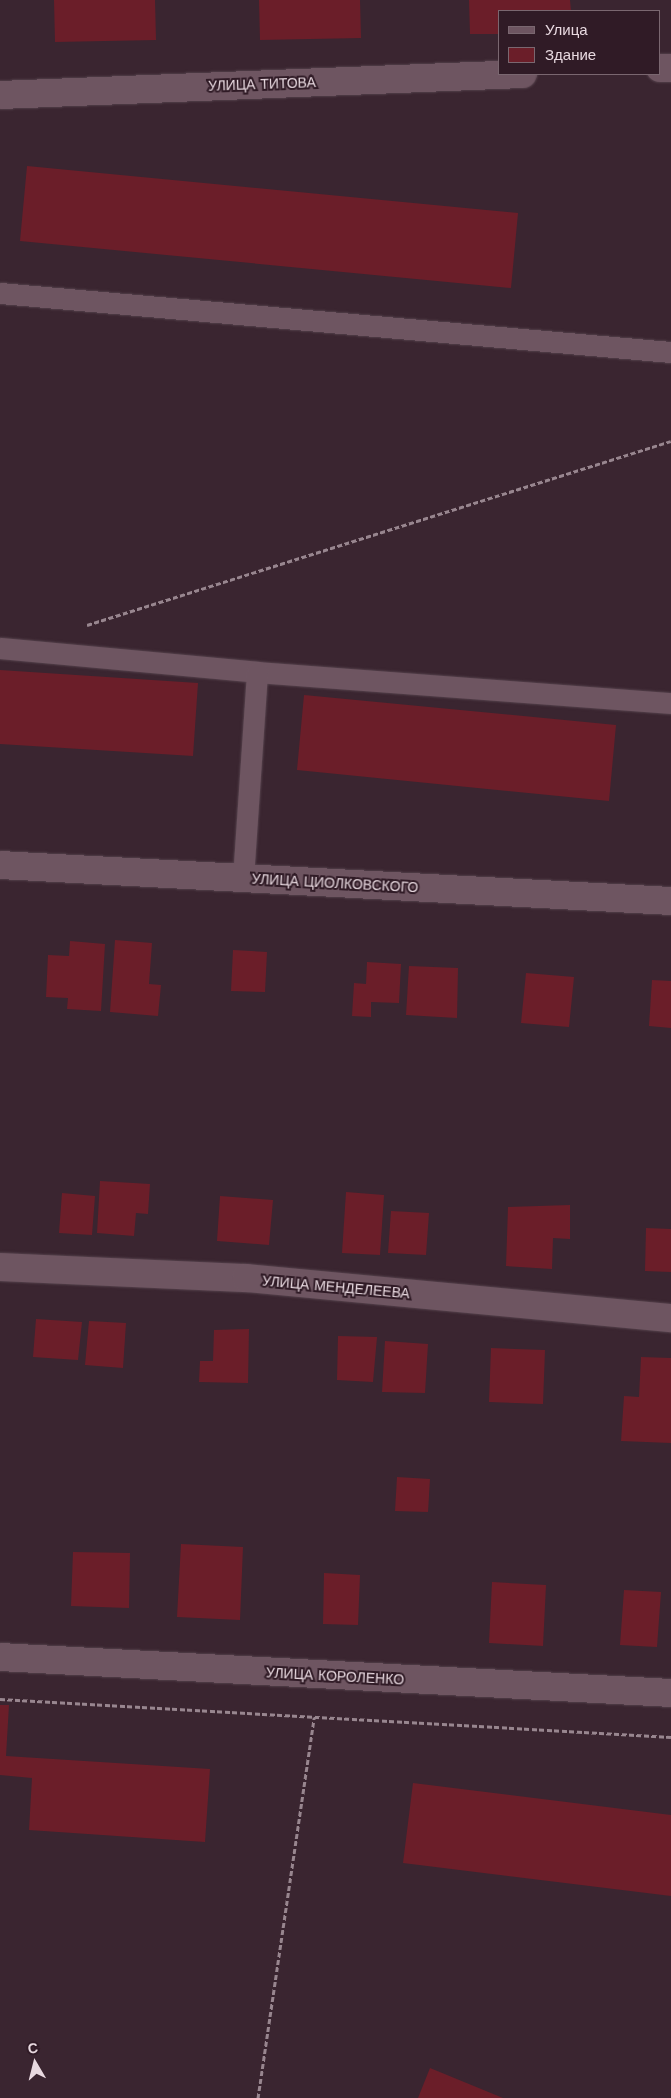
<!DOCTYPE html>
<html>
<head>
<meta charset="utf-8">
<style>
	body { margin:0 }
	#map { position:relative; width:671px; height:2098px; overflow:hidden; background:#3a2530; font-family:"Work Sans",sans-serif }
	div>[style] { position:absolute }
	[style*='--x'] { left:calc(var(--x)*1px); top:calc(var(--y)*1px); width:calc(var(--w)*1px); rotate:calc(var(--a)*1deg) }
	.building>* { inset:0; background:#6b1e29 }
	.path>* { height:3px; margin-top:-1.5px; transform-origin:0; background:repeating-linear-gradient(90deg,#98868f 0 5px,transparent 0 7.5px) }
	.roads { filter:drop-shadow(0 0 1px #55424c) drop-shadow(0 0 1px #55424c) }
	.service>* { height:21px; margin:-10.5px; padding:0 10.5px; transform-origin:10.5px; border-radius:10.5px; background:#6e5561 }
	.minor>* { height:28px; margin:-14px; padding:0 14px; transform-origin:14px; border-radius:14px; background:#6e5561 }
	.tertiary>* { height:28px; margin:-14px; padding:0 14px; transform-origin:14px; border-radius:14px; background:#6e5561 }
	span { translate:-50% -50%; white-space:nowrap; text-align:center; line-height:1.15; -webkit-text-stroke:4px #301b26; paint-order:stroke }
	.street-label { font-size:14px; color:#e8d9e0 }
	.legend { position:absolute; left:498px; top:10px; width:162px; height:65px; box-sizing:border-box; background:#301b26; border:1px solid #7a6770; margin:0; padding:6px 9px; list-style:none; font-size:15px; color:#e8d9e0 }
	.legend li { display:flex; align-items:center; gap:10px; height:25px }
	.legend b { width:25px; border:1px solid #7a6770 }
	.north { position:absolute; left:10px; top:2038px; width:50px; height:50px; -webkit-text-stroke:4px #301b26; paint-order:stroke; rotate:352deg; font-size:14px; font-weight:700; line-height:20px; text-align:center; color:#e8d9e0 }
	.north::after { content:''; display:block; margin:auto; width:18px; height:22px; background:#e8d9e0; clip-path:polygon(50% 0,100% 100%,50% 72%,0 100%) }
</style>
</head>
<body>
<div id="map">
	<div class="building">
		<div style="clip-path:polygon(54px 0,155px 0,156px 40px,55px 42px)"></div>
		<div style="clip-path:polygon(259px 0,360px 0,361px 38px,260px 40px)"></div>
		<div style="clip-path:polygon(469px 0,570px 0,571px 11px,500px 11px,500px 34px,470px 34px)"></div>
		<div style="clip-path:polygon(27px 166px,518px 213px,511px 288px,20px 241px)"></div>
		<div style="clip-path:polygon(0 670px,198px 683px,193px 756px,0 744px)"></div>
		<div style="clip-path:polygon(304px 695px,616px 725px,609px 801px,297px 770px)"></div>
		<div style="clip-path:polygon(115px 940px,152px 943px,149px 984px,161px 985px,158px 1016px,110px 1012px)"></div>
		<div style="clip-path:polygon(70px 941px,105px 944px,101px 1011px,67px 1009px,68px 998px,46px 997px,48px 955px,69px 956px)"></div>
		<div style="clip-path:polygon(233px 950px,267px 952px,265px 992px,231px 991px)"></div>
		<div style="clip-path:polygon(367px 962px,401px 964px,399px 1003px,371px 1002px,371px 1017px,352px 1016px,354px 983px,366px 984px)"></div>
		<div style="clip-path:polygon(409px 966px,458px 968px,457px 1018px,406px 1015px)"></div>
		<div style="clip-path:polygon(526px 973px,574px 977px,569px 1027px,521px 1023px)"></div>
		<div style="clip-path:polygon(652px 980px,671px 981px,671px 1028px,649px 1026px)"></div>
		<div style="clip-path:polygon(100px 1181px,150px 1184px,148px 1214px,136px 1213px,134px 1236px,97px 1233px)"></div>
		<div style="clip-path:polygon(346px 1192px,384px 1195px,380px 1255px,342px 1253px)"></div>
		<div style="clip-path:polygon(62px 1193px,95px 1196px,92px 1235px,59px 1233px)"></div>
		<div style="clip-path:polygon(220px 1196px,273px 1200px,269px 1245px,217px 1241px)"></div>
		<div style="clip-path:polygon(570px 1205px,570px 1239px,553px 1238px,552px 1269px,506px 1266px,508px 1207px)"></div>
		<div style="clip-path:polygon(391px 1211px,429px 1213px,426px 1255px,388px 1253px)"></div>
		<div style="clip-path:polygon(646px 1228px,671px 1229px,671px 1272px,645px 1271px)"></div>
		<div style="clip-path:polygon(36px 1319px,82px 1322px,78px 1360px,33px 1357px)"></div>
		<div style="clip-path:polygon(89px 1321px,126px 1323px,123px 1368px,85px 1365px)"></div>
		<div style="clip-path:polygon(249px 1329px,248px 1383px,199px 1382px,200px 1361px,213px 1361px,214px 1330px)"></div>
		<div style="clip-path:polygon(338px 1336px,377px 1337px,373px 1382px,337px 1380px)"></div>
		<div style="clip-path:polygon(385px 1341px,428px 1344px,425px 1393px,382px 1392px)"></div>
		<div style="clip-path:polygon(491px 1348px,545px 1350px,543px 1404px,489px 1402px)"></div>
		<div style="clip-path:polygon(641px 1357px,671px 1358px,671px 1443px,621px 1441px,624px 1396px,639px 1397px)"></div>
		<div style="clip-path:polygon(397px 1477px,430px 1479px,428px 1512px,395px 1511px)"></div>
		<div style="clip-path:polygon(181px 1544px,243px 1547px,240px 1620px,177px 1617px)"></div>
		<div style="clip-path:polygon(73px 1552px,130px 1553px,129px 1608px,71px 1606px)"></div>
		<div style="clip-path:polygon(324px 1573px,360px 1575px,358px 1625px,323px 1624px)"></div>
		<div style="clip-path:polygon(492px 1582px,546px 1585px,543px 1646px,489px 1643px)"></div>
		<div style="clip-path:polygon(624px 1590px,661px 1592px,657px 1647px,620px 1645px)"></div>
		<div style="clip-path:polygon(0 1705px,9px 1705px,6px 1756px,210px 1769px,205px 1842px,29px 1830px,32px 1778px,0 1775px)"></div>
		<div style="clip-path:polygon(413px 1783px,671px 1815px,671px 1896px,403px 1863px)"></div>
		<div style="clip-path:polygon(430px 2068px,503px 2098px,418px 2098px)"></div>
	</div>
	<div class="path">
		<div style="--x:87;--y:625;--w:612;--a:-17.49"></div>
		<div style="--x:0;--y:1699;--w:672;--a:3.24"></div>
		<div style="--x:258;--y:2098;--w:385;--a:-81.6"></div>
	</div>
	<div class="roads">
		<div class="service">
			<div style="--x:0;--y:293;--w:674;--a:5.03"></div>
			<div style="--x:0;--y:648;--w:258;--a:5.3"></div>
			<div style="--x:257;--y:672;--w:415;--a:4.3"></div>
			<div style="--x:243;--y:878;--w:206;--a:-86.1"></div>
		</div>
		<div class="minor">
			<div style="--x:0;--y:1267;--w:246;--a:2.6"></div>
			<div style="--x:246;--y:1278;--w:427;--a:5.4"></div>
			<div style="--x:0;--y:1657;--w:672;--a:3.07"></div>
		</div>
		<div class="tertiary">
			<div style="--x:660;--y:68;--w:11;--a:0"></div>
			<div style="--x:0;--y:95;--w:523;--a:-2.3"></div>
			<div style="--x:0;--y:865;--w:672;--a:3.07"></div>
		</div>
	</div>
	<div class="street-label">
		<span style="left:262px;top:84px;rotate:-2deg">УЛИЦА ТИТОВА</span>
		<span style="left:335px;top:883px;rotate:3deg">УЛИЦА ЦИОЛКОВСКОГО</span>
		<span style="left:336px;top:1287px;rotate:5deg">УЛИЦА МЕНДЕЛЕЕВА</span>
		<span style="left:335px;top:1676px;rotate:3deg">УЛИЦА КОРОЛЕНКО</span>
	</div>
	<ul class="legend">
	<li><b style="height:6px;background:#6e5561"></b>Улица</li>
	<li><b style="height:14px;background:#6b1e29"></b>Здание</li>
	</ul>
	<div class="north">С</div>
</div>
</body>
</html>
